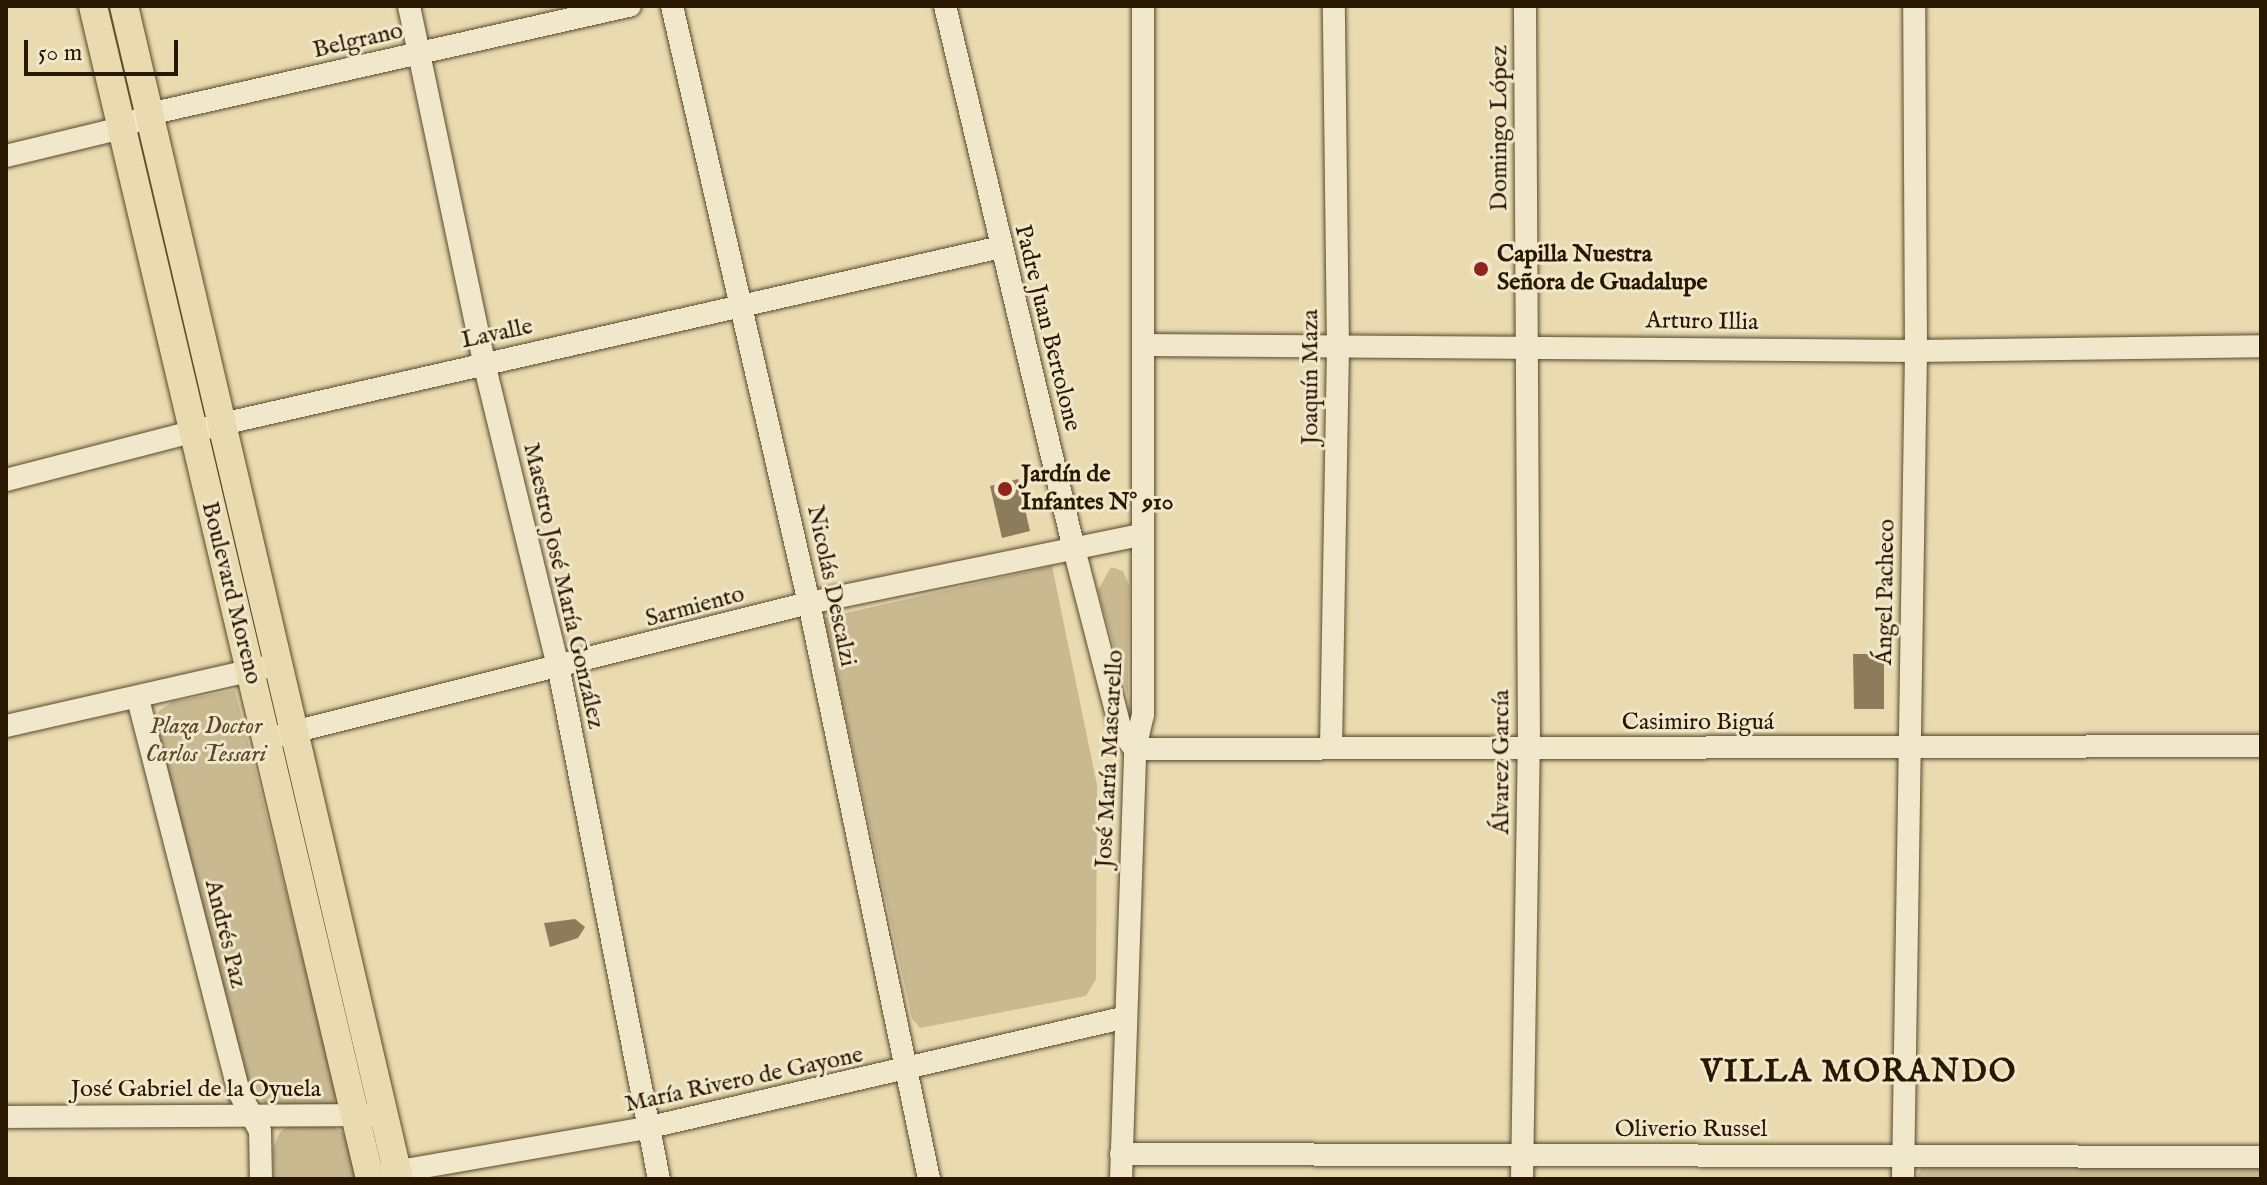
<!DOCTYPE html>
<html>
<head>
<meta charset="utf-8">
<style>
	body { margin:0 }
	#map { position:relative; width:2267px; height:1185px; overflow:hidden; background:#e9daaf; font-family:"IM FELL English",serif }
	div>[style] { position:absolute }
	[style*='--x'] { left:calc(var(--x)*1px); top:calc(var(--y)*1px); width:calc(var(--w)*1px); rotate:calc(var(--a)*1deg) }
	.green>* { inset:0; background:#c9b991 }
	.building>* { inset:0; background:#8d7c5b }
	.roads { filter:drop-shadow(0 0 2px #5a482c) drop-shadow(0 0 2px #5a482c) }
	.minor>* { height:22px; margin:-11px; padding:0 11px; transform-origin:11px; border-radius:11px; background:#f1e7cb }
	.major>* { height:28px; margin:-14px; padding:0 14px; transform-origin:14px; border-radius:14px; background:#e9daaf }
	.dots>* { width:22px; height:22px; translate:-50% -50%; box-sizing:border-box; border:4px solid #f1e7cb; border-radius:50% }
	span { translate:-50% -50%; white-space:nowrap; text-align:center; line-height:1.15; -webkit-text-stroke:6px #f1e7cb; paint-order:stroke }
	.street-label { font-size:24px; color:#2a1700 }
	.poi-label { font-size:24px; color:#2a1700; font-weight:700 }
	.left { translate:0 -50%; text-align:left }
	.park-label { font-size:24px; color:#5a482c; font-style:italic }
	.district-label { font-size:32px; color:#2a1700; font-weight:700; letter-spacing:2px }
	.frame { position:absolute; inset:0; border:8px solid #2a1700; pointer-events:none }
	.scale { position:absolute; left:24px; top:40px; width:154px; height:36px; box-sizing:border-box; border:4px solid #2a1700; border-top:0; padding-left:10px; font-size:24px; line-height:28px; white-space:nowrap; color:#2a1700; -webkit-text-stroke:6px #f1e7cb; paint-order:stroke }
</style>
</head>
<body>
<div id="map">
	<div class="green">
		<div style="clip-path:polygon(1052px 566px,1097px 785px,1096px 979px,1086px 996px,920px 1028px,912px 1019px,824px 618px)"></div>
		<div style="clip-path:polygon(1111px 567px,1123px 571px,1129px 585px,1128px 696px,1098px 590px)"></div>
		<div style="clip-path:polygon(235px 690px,337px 1095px,332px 1105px,268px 1105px,247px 1088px,156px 725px,159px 711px,172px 702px)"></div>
		<div style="clip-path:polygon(293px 1123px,332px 1125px,344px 1134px,357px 1179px,274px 1179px,273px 1148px,280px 1132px)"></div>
		<div style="clip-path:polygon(2261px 1161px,2261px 1179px,1916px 1179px,1923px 1164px)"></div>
	</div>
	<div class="building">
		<div style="clip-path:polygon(1018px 479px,1030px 531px,1002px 538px,990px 486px)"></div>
		<div style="clip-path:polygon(1853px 654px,1884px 654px,1884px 709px,1854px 709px)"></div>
		<div style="clip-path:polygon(575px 919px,585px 927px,578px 938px,550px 947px,544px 923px)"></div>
	</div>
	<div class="roads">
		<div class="minor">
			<div style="--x:409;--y:6;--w:365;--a:78.1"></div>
			<div style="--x:484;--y:363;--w:316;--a:76.3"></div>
			<div style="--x:559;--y:670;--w:519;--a:78.89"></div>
			<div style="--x:672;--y:6;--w:613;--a:77.08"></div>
			<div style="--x:809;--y:603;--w:588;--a:78.23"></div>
			<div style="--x:945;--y:6;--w:554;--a:76.64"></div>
			<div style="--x:1073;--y:545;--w:191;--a:75.5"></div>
			<div style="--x:1121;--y:730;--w:24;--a:54"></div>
			<div style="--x:6;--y:156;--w:119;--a:-13.6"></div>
			<div style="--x:122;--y:128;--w:30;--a:-27"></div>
			<div style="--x:149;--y:114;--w:493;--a:-12.7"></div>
			<div style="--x:1143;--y:345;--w:773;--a:0.44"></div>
			<div style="--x:1916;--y:351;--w:345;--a:-0.8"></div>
			<div style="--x:6;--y:480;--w:223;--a:-14.5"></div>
			<div style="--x:222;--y:424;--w:799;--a:-12.8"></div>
			<div style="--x:138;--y:699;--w:406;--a:75.6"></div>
			<div style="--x:239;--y:1092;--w:44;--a:61.7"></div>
			<div style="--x:260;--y:1131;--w:48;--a:88.8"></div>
			<div style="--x:6;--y:726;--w:267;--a:-12.8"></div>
			<div style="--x:265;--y:739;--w:561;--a:-14.04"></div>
			<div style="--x:809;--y:603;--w:338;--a:-11.6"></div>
			<div style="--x:1331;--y:748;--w:399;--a:-89"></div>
			<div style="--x:1338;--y:349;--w:343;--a:-90.7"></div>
			<div style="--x:1135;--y:749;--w:1126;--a:-0.15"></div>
			<div style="--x:6;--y:1117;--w:363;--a:-0.3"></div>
			<div style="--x:1121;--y:1154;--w:1140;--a:0.15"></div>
			<div style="--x:383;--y:1174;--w:267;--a:-9.9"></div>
			<div style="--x:646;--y:1128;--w:492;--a:-13"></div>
			<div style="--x:1121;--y:1179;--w:430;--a:-88.1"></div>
			<div style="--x:1135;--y:749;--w:35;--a:-77"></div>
			<div style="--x:1143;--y:715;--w:709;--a:-90"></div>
			<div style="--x:1522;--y:1179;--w:429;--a:-89.1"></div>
			<div style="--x:1529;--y:750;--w:744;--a:-90.31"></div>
			<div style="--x:1903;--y:1179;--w:828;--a:-89.1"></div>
			<div style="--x:1916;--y:351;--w:345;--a:-90.3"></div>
		</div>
		<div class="major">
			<div style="--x:93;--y:6;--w:1205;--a:76.71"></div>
			<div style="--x:124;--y:6;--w:1205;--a:76.81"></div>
		</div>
	</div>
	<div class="dots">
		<div style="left:1481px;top:269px;background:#8f2418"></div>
		<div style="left:1005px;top:489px;background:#8f2418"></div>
	</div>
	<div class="street-label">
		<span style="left:358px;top:41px;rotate:-13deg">Belgrano</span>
		<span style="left:1500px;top:128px;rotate:-90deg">Domingo López</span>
		<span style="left:1702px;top:322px;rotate:1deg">Arturo Illia</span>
		<span style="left:1047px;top:328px;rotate:76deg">Padre Juan Bertolone</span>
		<span style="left:497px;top:334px;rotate:-12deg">Lavalle</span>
		<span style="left:1311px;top:377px;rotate:-90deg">Joaquín Maza</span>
		<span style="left:563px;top:586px;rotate:77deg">Maestro José María González</span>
		<span style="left:831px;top:586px;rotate:78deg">Nicolás Descalzi</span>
		<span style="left:1886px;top:592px;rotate:-89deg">Ángel Pacheco</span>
		<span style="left:231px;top:593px;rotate:76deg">Boulevard Moreno</span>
		<span style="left:695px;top:607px;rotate:-15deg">Sarmiento</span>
		<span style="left:1698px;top:723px">Casimiro Biguá</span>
		<span style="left:1110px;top:759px;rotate:-87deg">José María Mascarello</span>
		<span style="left:1502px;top:762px;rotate:-90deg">Álvarez García</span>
		<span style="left:225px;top:934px;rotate:76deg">Andrés Paz</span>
		<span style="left:744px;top:1080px;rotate:-12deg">María Rivero de Gayone</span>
		<span style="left:196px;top:1090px">José Gabriel de la Oyuela</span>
		<span style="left:1691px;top:1130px">Oliverio Russel</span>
	</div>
	<div class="poi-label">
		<span class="left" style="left:1497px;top:269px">Capilla Nuestra<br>Señora de Guadalupe</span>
		<span class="left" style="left:1021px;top:489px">Jardín de<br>Infantes N° 910</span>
	</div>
	<div class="park-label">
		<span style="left:206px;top:741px">Plaza Doctor<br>Carlos Tessari</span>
	</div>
	<div class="district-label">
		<span style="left:1859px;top:1073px">VILLA MORANDO</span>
	</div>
	<div class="frame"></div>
	<div class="scale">50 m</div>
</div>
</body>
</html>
